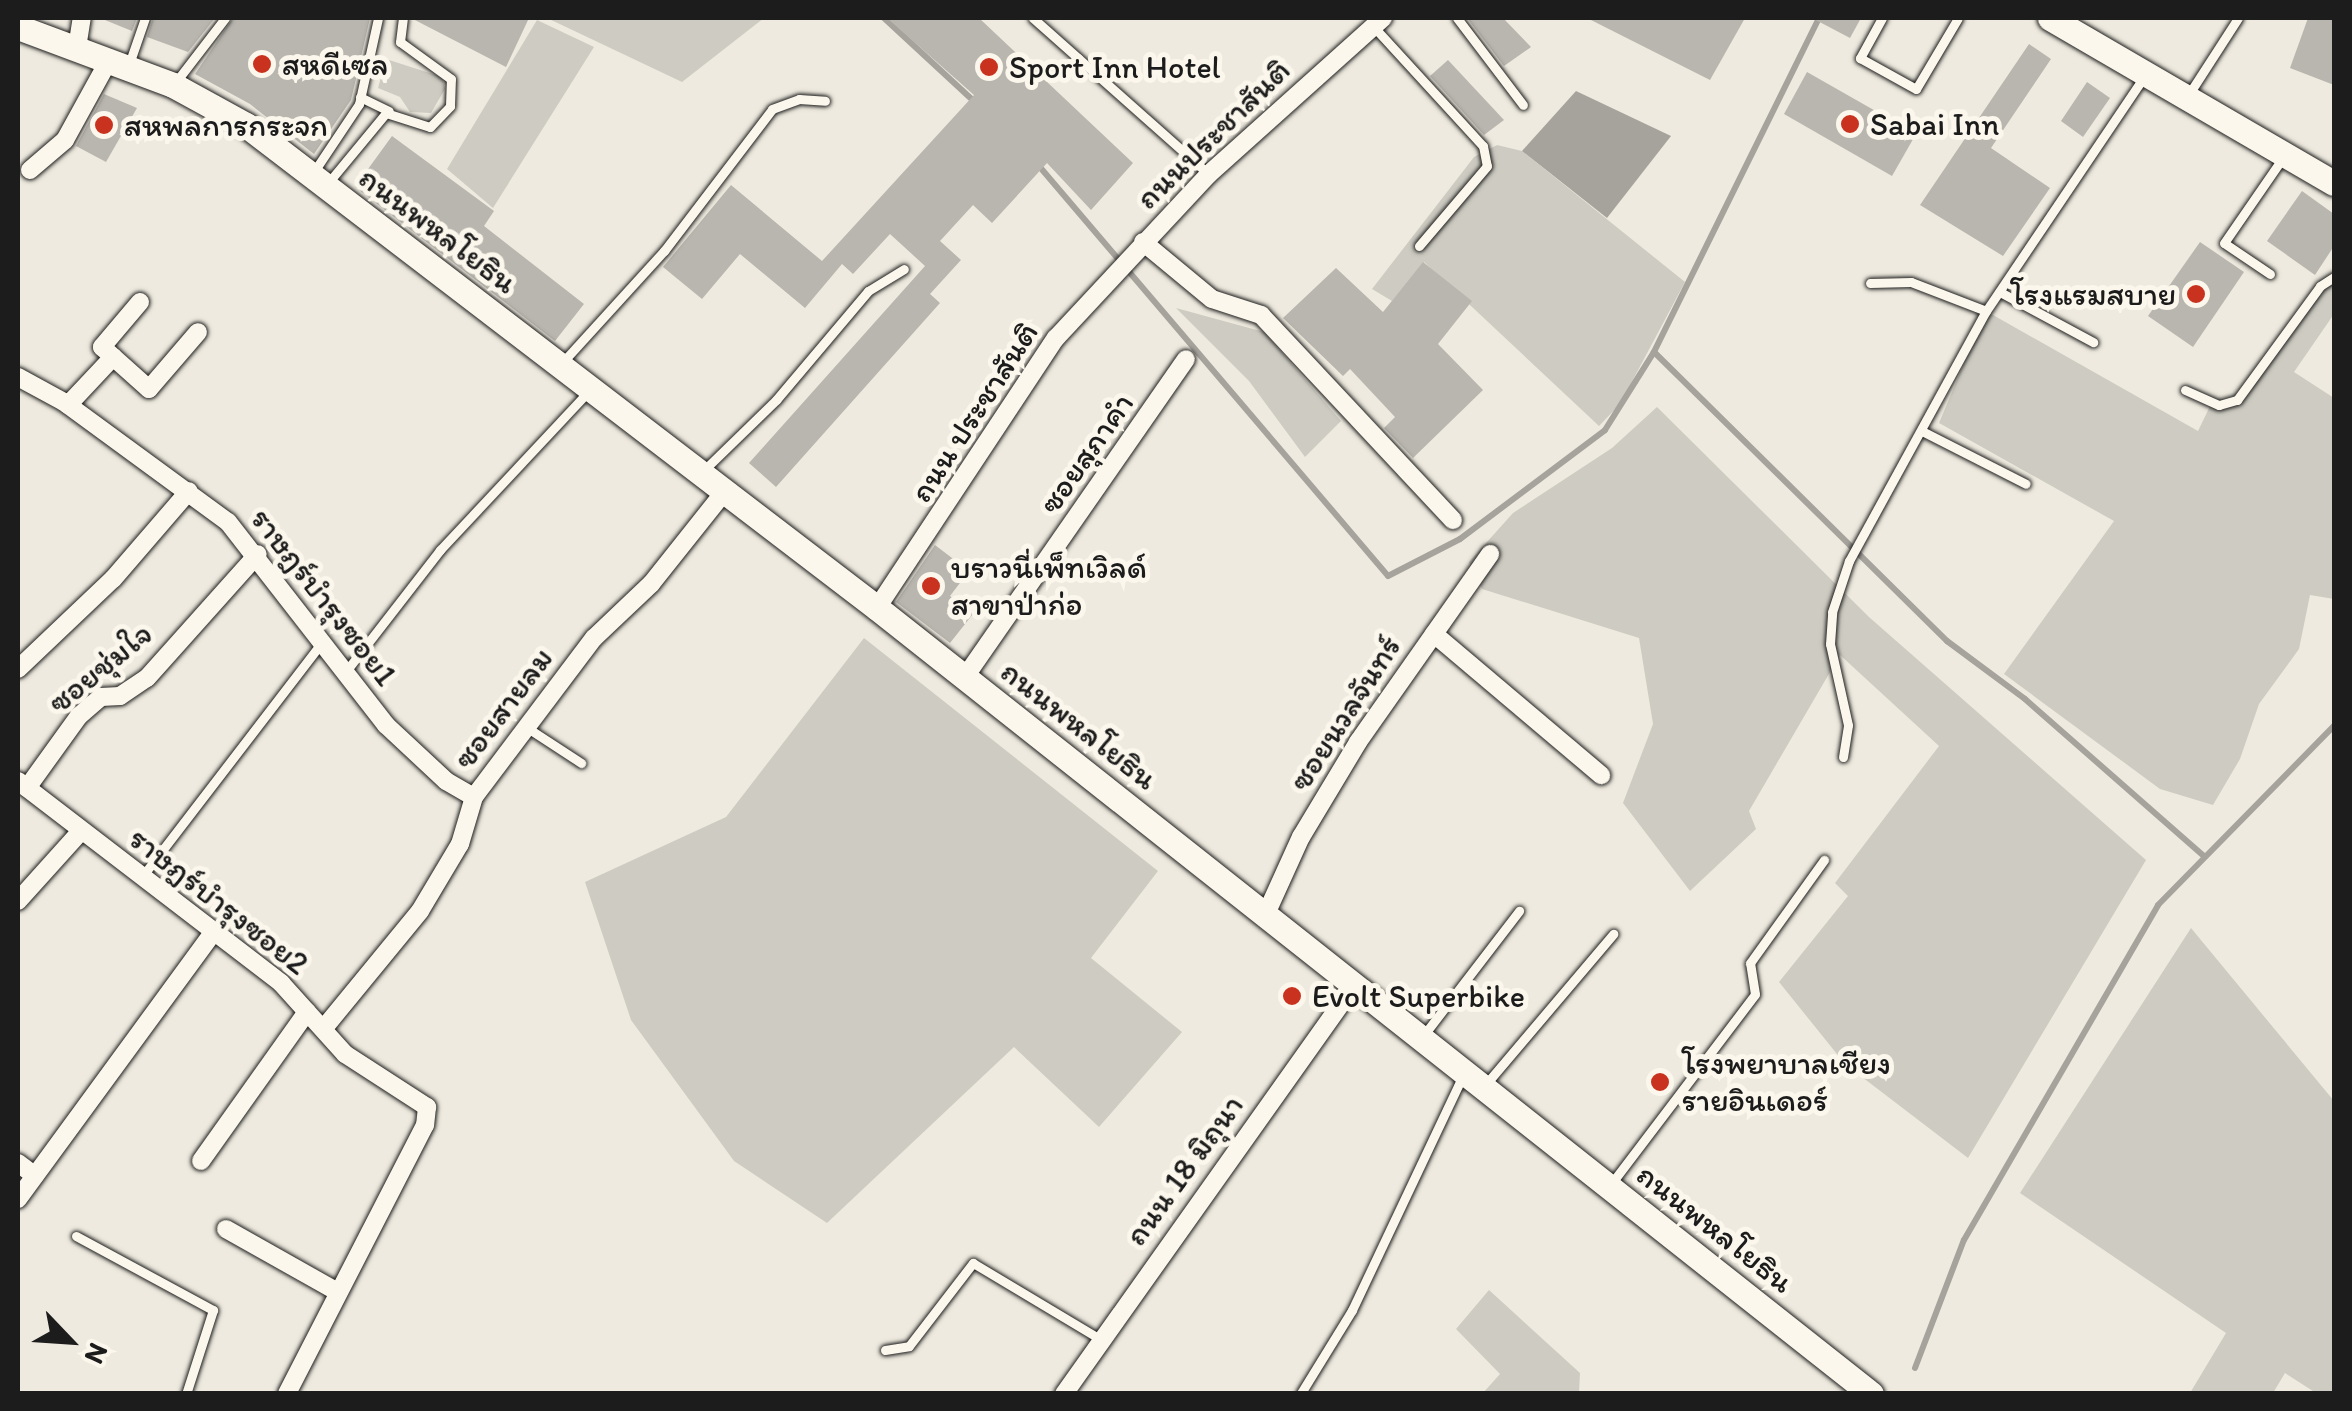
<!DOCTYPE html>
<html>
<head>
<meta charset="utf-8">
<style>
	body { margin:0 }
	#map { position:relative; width:2352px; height:1411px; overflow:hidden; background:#eeeadf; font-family:Itim,"Playpen Sans Thai",sans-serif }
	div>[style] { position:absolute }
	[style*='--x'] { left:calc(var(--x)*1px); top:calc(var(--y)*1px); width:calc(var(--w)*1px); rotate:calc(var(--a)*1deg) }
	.green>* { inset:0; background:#ceccc2 }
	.water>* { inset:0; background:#a6a39d }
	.stream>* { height:6px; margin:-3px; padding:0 3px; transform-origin:3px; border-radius:3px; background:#a6a39d }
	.building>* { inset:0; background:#b9b6af }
	.roads { filter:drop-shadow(0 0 2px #1c1c1c) drop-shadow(0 0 2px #1c1c1c) }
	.lane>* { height:9px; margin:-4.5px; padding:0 4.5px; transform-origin:4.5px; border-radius:4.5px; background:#fbf7ec }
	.street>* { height:18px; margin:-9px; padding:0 9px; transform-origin:9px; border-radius:9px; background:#fbf7ec }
	.secondary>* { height:25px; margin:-12.5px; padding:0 12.5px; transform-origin:12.5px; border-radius:12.5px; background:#fbf7ec }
	.dots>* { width:28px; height:28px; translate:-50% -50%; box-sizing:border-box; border:5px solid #fbf7ec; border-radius:50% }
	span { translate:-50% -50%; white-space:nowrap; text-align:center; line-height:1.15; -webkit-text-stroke:10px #fbf7ec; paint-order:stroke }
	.poi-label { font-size:32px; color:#1c1c1c }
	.left { translate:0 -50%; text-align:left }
	.right { translate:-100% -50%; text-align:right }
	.street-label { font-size:32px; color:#1c1c1c }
	.frame { position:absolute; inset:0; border:20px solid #1c1c1c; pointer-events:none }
	.north { position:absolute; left:20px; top:1291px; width:100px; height:100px; -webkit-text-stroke:8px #fbf7ec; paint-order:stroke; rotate:115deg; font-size:28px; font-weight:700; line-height:40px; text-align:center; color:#1c1c1c }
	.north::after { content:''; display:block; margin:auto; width:35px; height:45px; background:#1c1c1c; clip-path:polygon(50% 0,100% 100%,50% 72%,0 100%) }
</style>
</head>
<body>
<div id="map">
	<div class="green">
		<div style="clip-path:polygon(547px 18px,764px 18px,682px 82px)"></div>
		<div style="clip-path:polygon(537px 20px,594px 47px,493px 208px,447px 169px)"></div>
		<div style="clip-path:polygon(386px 59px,442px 77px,445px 89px,431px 113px,410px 112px,400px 97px,378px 88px)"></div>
		<div style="clip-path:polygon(1497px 145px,1522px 151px,1685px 282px,1620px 404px,1599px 426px,1424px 262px,1392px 301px,1372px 289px,1474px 157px)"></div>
		<div style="clip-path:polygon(2334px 277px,2334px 314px,2294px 372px,2334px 398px,2334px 599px,2310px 595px,2299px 649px,2259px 704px,2240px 759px,2213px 805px,2160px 789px,2004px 674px,2114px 521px,1939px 423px,1986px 311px,2198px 431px,2212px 402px,2237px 400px,2320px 286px)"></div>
		<div style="clip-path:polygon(1176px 308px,1264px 332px,1341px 421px,1305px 457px,1249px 381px)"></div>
		<div style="clip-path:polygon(1657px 407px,1869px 617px,2146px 860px,1968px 1158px,1845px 1064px,1779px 982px,1848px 896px,1835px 883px,1939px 746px,1840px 655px,1749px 811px,1756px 829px,1690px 891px,1623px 803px,1653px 724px,1639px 638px,1482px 589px,1469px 562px,1513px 513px,1612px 448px)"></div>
		<div style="clip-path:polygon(864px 638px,1158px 871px,1091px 958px,1182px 1032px,1099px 1127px,1014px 1047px,827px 1223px,734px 1161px,631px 1020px,585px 882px,726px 817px)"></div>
		<div style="clip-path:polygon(2191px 928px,2334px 1101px,2334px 1393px,2316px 1393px,2285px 1373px,2273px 1393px,2190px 1393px,2226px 1333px,2020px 1193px)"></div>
		<div style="clip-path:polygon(1489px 1290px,1580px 1373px,1579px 1393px,1483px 1393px,1500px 1374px,1456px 1329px)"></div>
	</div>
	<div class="water">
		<div style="clip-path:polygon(1576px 91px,1671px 136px,1607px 218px,1522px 151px)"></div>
	</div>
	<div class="stream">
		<div style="--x:884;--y:18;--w:127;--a:42.8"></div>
		<div style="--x:1819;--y:18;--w:373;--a:116.3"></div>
		<div style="--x:1654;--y:352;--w:412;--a:44.6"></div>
		<div style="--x:1947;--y:641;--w:97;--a:36.6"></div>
		<div style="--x:2025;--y:699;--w:238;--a:41.3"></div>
		<div style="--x:1039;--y:166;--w:538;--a:49.59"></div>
		<div style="--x:1388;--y:576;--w:81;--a:-27.2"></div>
		<div style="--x:1460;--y:539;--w:181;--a:-36.9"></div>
		<div style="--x:1605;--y:430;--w:92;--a:-57.9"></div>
		<div style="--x:1915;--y:1368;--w:137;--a:-69.1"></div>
		<div style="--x:1964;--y:1240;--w:387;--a:-59.9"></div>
		<div style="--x:2158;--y:905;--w:251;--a:-45.5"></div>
	</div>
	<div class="building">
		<div style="clip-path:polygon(100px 18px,137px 18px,132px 31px)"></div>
		<div style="clip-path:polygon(153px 18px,215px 18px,188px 52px,147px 37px)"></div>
		<div style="clip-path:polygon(233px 18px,370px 18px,351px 100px,314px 154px,250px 104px,195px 74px)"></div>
		<div style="clip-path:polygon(411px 18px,529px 18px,506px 67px)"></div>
		<div style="clip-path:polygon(887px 18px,979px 18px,1133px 163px,1091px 210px,1047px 163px,992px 223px,973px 205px,940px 241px,961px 260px,930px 294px,940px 303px,776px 487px,749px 463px,925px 266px,890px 234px,853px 274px,842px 264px,805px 308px,740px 254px,702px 299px,663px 267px,731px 185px,822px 261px,974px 95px)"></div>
		<div style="clip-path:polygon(1467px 18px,1503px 18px,1531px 47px,1504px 66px)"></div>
		<div style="clip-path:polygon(1587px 18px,1745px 18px,1710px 80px)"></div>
		<div style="clip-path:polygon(1812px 18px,1861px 18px,1850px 38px)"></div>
		<div style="clip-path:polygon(2308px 18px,2334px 18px,2334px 85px,2290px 68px)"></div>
		<div style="clip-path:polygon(2029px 44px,2051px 59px,1991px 148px,2050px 188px,2003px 256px,1920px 205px)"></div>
		<div style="clip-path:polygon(1448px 60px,1504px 120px,1484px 135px,1430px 76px)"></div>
		<div style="clip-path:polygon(1807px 72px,1916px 134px,1892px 176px,1784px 114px)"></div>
		<div style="clip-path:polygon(2087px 82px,2110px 98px,2083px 137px,2061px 121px)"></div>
		<div style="clip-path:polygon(104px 94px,137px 108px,106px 162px,76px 146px)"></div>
		<div style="clip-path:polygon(392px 136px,494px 211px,484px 226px,584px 304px,555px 341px,355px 187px)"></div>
		<div style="clip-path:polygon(2302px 191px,2334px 214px,2334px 246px,2315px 275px,2267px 241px)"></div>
		<div style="clip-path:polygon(2200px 242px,2244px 272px,2193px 347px,2148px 316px)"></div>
		<div style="clip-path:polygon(1423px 262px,1472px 301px,1438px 344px,1483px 390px,1413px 458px,1384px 428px,1395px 417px,1350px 369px,1343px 376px,1283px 318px,1336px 268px,1383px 312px)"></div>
		<div style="clip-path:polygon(935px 545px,969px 571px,950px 596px,973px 614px,950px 643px,896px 602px)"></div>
	</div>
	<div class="roads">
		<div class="lane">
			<div style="--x:1033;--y:18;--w:235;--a:41.6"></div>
			<div style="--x:1457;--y:18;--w:109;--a:52.8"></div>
			<div style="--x:1882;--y:18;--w:46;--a:118.8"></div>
			<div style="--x:1860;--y:58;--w:64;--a:29"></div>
			<div style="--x:1916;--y:89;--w:82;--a:-59.4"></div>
			<div style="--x:1373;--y:26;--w:163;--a:47.5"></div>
			<div style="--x:1483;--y:146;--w:20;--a:79"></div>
			<div style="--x:1487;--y:166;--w:105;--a:130.4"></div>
			<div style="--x:128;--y:67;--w:52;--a:-70.9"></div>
			<div style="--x:175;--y:83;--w:82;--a:-52.4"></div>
			<div style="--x:2189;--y:94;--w:90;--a:-57.2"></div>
			<div style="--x:360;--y:97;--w:32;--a:26"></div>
			<div style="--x:313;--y:173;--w:83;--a:-56.3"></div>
			<div style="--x:359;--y:104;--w:88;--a:-77.5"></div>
			<div style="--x:328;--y:183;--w:91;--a:-50.4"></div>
			<div style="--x:386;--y:113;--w:46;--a:17.7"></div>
			<div style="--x:430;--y:127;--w:29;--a:-46"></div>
			<div style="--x:450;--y:106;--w:27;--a:-88"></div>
			<div style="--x:451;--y:79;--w:63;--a:-144"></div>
			<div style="--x:400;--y:42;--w:24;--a:-83"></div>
			<div style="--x:2270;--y:274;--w:55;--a:-146"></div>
			<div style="--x:2224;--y:243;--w:106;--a:-55.4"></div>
			<div style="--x:1870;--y:283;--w:41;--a:-1.4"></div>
			<div style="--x:1911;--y:282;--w:80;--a:21.1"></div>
			<div style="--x:2000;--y:292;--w:106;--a:28.3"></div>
			<div style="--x:561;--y:364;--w:153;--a:-47.7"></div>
			<div style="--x:664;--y:251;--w:178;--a:-52.7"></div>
			<div style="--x:772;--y:109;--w:29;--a:-20"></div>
			<div style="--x:799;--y:99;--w:26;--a:4"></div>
			<div style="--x:2185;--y:390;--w:37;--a:24"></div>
			<div style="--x:2219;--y:405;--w:19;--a:-16"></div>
			<div style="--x:2237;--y:400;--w:141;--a:-53.9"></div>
			<div style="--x:2320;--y:286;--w:17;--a:-33"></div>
			<div style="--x:1924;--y:432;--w:114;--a:27"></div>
			<div style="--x:703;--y:471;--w:102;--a:-44.2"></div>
			<div style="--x:776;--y:400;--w:143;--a:-49.8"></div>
			<div style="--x:868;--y:291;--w:42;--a:-31.4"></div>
			<div style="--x:347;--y:670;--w:152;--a:-52.2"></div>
			<div style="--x:440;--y:550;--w:215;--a:-46.9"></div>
			<div style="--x:526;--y:727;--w:66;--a:33.2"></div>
			<div style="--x:1843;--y:757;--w:32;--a:-81"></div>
			<div style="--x:1848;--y:725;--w:83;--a:-102.5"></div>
			<div style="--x:1830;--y:644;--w:32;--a:-86"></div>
			<div style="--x:1832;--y:612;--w:54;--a:-71.6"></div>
			<div style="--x:1849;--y:561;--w:285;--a:-61.3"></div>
			<div style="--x:1986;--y:311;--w:285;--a:-56"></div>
			<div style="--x:141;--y:878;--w:296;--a:-52.5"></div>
			<div style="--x:1423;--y:1036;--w:158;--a:-52.5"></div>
			<div style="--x:1486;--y:1084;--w:197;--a:-49.7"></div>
			<div style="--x:1611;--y:1184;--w:238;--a:-52.8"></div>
			<div style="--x:1755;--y:994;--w:31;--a:-99"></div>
			<div style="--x:1750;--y:963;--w:127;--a:-54.3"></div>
			<div style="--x:76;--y:1236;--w:156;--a:28.4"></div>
			<div style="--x:213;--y:1310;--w:88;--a:107.8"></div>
			<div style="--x:885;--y:1350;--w:24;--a:-9"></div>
			<div style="--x:909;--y:1346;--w:105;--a:-52.4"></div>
			<div style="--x:973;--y:1263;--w:148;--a:30.9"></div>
			<div style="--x:1301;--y:1393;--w:97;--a:-58.4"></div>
			<div style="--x:1352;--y:1310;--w:260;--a:-64.7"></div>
		</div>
		<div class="street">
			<div style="--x:77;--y:48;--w:30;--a:-81"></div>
			<div style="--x:30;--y:170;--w:46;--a:-40.6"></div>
			<div style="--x:65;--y:140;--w:91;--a:-61.2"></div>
			<div style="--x:1143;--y:242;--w:89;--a:39.6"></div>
			<div style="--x:1212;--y:299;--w:52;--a:18.1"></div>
			<div style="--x:1261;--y:315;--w:281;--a:46.9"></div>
			<div style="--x:140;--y:302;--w:59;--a:130.2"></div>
			<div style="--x:102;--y:347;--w:63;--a:41.8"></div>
			<div style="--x:149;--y:389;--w:75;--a:-49.3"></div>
			<div style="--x:18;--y:377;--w:52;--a:28.5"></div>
			<div style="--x:64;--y:402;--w:203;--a:36.2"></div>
			<div style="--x:228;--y:522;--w:257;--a:52.1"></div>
			<div style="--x:386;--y:725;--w:82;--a:43"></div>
			<div style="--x:446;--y:781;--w:32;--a:30"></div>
			<div style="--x:68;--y:405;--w:66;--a:-46.8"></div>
			<div style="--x:877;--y:608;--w:324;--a:-56.5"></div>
			<div style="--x:1056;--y:338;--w:224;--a:-47"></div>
			<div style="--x:1209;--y:174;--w:234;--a:-41.9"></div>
			<div style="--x:1434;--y:634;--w:219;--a:40.2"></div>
			<div style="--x:18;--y:669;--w:131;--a:-43.5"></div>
			<div style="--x:113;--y:579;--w:116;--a:-49.2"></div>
			<div style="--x:965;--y:677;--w:387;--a:-55.2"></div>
			<div style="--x:18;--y:781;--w:332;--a:37.5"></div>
			<div style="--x:281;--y:983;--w:96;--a:48"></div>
			<div style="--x:345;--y:1054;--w:98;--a:32.9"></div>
			<div style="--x:427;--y:1107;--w:18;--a:96"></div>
			<div style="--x:425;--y:1125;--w:302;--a:117.2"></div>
			<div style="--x:27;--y:788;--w:89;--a:-54.2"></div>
			<div style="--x:79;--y:716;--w:29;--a:-41"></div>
			<div style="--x:101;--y:697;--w:19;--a:-3"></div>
			<div style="--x:120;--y:696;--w:32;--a:-34"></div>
			<div style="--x:147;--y:678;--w:166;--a:-48.2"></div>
			<div style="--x:18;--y:901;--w:94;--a:-48"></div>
			<div style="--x:1266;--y:914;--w:85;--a:-65.6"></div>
			<div style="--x:1301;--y:837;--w:111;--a:-59"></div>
			<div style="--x:1358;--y:742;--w:230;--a:-54.9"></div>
			<div style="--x:324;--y:1028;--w:151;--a:-50.6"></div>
			<div style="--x:420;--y:911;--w:78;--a:-59.2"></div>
			<div style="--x:460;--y:844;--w:49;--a:-73.4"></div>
			<div style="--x:474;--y:797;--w:199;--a:-53"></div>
			<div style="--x:594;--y:638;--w:79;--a:-43.5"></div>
			<div style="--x:651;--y:584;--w:119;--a:-51.5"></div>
			<div style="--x:201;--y:1161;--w:183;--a:-54.6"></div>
			<div style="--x:18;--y:1163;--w:21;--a:37"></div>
			<div style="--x:18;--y:1199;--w:328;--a:-53.8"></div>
			<div style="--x:226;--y:1229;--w:126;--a:29.4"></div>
			<div style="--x:1064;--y:1394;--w:503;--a:-54.63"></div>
		</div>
		<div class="secondary">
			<div style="--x:2050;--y:18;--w:328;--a:30.2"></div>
			<div style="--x:18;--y:27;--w:165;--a:20.5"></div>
			<div style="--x:173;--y:85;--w:83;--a:28.7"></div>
			<div style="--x:246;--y:125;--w:795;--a:37.43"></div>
			<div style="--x:877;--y:608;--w:1267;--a:38.33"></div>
		</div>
	</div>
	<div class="dots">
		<div style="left:262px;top:64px;background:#c8321e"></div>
		<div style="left:989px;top:67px;background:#c8321e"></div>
		<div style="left:1850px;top:124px;background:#c8321e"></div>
		<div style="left:104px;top:125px;background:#c8321e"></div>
		<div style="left:2196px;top:294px;background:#c8321e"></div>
		<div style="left:931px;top:586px;background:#c8321e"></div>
		<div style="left:1292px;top:996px;background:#c8321e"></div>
		<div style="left:1660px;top:1082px;background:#c8321e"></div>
	</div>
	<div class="poi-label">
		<span class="left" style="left:282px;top:64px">สหดีเซล</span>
		<span class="left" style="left:1009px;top:67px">Sport Inn Hotel</span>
		<span class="left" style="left:1870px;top:124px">Sabai Inn</span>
		<span class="left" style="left:124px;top:125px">สหพลการกระจก</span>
		<span class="right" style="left:2176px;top:294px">โรงแรมสบาย</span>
		<span class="left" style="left:951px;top:586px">บราวนี่เพ็ทเวิลด์<br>สาขาป่าก่อ</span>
		<span class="left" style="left:1312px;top:996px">Evolt Superbike</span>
		<span class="left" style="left:1682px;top:1082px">โรงพยาบาลเชียง<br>รายอินเดอร์</span>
	</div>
	<div class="street-label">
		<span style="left:1213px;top:134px;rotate:-44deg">ถนนประชาสันติ</span>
		<span style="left:438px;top:230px;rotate:37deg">ถนนพหลโยธิน</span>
		<span style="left:974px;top:412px;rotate:-57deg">ถนน ประชาสันติ</span>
		<span style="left:1086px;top:453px;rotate:-55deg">ซอยสุภาคำ</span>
		<span style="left:324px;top:597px;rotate:52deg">ราษฎร์บำรุงซอย1</span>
		<span style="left:100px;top:668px;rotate:-39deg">ซอยชุ่มใจ</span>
		<span style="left:503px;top:708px;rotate:-53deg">ซอยสายลม</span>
		<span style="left:1345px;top:713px;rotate:-57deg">ซอยนวลจันทร์</span>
		<span style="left:1079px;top:725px;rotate:38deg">ถนนพหลโยธิน</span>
		<span style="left:219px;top:901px;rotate:38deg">ราษฎร์บำรุงซอย2</span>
		<span style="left:1184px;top:1170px;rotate:-54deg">ถนน 18 มิถุนา</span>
		<span style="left:1715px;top:1228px;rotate:38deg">ถนนพหลโยธิน</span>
	</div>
	<div class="frame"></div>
	<div class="north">N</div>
</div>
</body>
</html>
